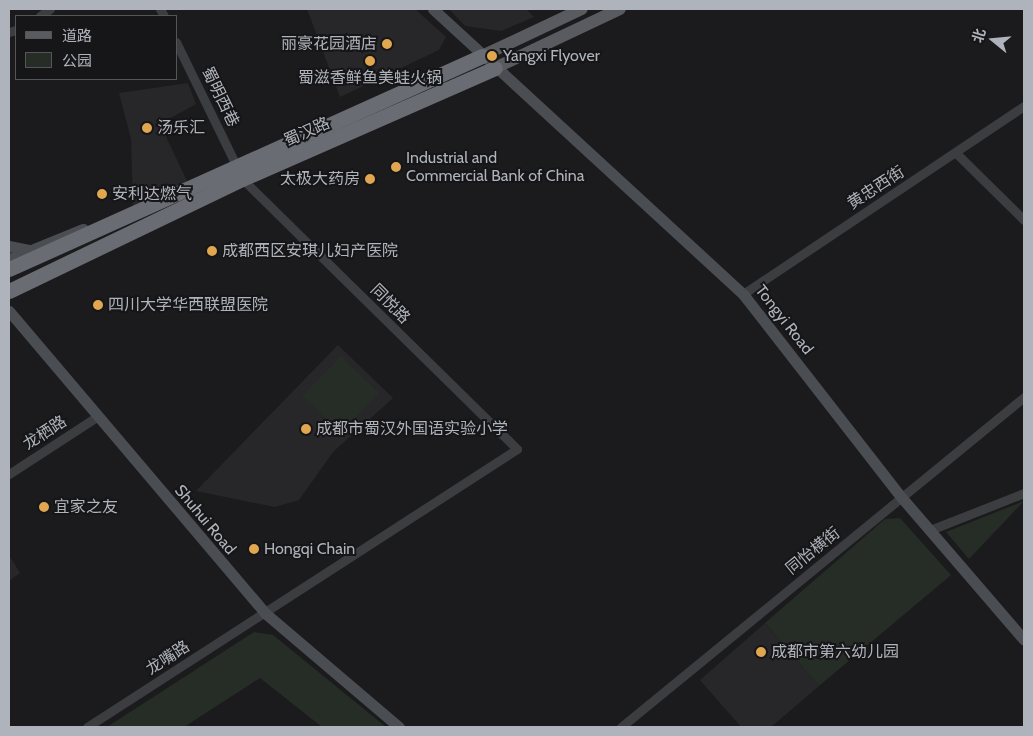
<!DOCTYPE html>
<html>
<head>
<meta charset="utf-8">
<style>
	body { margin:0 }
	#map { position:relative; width:1033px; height:736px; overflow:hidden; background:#1b1b1d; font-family:Cabin,"Noto Sans SC",sans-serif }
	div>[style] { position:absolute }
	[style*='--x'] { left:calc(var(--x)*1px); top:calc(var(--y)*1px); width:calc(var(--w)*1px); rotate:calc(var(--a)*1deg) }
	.built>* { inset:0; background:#27272a }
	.green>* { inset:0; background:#252d26 }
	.street>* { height:9px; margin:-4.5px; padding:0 4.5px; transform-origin:4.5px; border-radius:4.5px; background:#3c3d41 }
	.secondary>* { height:11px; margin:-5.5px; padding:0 5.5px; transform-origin:5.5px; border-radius:5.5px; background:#4a4d51 }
	.primary>* { height:12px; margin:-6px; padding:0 6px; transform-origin:6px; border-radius:6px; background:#595b60 }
	.highway>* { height:15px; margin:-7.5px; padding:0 7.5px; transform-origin:7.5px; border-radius:7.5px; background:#696c72 }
	.dots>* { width:14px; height:14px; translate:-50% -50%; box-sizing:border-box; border:2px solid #161618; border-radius:50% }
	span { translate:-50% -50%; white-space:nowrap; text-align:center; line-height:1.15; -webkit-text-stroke:4px #161618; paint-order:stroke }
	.poi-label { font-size:16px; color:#afb3bb }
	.right { translate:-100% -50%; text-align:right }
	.left { translate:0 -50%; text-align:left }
	.street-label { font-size:16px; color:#afb3bb }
	.frame { position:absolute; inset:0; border:10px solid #afb3bb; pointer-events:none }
	.legend { position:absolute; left:15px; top:15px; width:162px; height:65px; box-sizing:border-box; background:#161618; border:1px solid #535559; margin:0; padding:6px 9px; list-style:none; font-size:15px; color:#afb3bb }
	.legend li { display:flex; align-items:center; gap:10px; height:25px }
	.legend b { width:25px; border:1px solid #535559 }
	.north { position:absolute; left:968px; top:15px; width:50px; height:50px; -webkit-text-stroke:4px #161618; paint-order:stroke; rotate:287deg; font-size:14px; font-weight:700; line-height:20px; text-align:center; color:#afb3bb }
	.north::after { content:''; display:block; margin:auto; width:18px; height:22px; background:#afb3bb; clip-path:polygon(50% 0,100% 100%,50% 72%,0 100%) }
</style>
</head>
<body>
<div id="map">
	<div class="built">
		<div style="clip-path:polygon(307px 9px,415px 9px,446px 37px,439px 50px,340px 97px)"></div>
		<div style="clip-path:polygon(449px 9px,526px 9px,534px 17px,501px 31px,465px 26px)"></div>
		<div style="clip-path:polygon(188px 83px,196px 104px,160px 124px,188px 183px,133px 206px,131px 139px,119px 93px)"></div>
		<div style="clip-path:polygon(338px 345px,393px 398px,333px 452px,299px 500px,275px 507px,196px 491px)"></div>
		<div style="clip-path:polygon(9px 555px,20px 573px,9px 581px)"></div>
		<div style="clip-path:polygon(765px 623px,819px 686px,771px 727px,741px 727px,700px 680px)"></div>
	</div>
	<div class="green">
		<div style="clip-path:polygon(341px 356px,379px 393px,341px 433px,302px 396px)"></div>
		<div style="clip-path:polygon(1024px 501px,969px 559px,946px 532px)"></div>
		<div style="clip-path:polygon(900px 518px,951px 575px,819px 686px,765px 623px,885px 519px)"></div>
		<div style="clip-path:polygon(254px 632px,273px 635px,386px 727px,322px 727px,260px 678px,184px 727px,107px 727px)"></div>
	</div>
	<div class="street">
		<div style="--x:160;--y:9;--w:8;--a:60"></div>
		<div style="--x:40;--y:16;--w:12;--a:-35"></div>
		<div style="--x:9;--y:32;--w:7;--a:-16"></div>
		<div style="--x:176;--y:42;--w:137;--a:64"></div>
		<div style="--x:956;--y:153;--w:95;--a:44.6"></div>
		<div style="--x:743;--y:294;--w:338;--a:-33.8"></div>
		<div style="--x:9;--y:474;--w:106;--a:-33.1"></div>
		<div style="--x:930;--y:530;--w:101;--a:-21.5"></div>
		<div style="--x:87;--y:727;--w:512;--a:-32.88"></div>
		<div style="--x:517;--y:449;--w:385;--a:-135.5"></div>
		<div style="--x:621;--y:727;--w:521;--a:-39.31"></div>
	</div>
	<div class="secondary">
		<div style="--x:433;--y:9;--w:421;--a:42.6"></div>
		<div style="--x:743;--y:294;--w:259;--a:52.1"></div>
		<div style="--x:902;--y:498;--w:187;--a:49.3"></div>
		<div style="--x:9;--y:246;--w:20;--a:11"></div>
		<div style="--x:9;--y:259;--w:80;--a:-22.1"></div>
		<div style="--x:9;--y:311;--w:396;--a:49.7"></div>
		<div style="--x:265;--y:613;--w:176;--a:40.4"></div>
	</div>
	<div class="primary">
		<div style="--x:482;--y:56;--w:110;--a:-25.2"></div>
		<div style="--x:495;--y:68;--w:138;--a:-25.3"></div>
	</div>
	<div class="highway">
		<div style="--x:9;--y:269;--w:519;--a:-24.24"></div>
		<div style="--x:9;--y:291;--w:259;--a:-25.7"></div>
		<div style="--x:242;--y:179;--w:276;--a:-23.7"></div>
	</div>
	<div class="dots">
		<div style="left:387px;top:44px;background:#e0a750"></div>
		<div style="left:492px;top:56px;background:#e0a750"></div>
		<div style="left:370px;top:61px;background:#e0a750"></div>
		<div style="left:147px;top:128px;background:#e0a750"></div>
		<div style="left:396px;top:167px;background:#e0a750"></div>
		<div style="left:370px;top:179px;background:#e0a750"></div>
		<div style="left:102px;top:194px;background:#e0a750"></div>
		<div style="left:212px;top:251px;background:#e0a750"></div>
		<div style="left:98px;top:305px;background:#e0a750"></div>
		<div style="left:306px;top:429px;background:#e0a750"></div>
		<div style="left:44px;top:507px;background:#e0a750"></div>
		<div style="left:254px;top:549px;background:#e0a750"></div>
		<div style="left:761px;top:652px;background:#e0a750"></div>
	</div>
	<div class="poi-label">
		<span class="right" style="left:377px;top:44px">丽豪花园酒店</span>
		<span class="left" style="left:503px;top:56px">Yangxi Flyover</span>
		<span style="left:370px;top:78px">蜀滋香鲜鱼美蛙火锅</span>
		<span class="left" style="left:157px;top:128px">汤乐汇</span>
		<span class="left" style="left:406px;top:167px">Industrial and<br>Commercial Bank of China</span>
		<span class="right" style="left:360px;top:179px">太极大药房</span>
		<span class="left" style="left:112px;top:194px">安利达燃气</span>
		<span class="left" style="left:222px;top:251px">成都西区安琪儿妇产医院</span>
		<span class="left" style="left:108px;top:305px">四川大学华西联盟医院</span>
		<span class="left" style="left:316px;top:429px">成都市蜀汉外国语实验小学</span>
		<span class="left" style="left:54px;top:507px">宜家之友</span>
		<span class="left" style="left:264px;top:549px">Hongqi Chain</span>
		<span class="left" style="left:771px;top:652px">成都市第六幼儿园</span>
	</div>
	<div class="street-label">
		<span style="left:220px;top:97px;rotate:64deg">蜀明西巷</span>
		<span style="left:307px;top:132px;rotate:-24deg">蜀汉路</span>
		<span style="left:876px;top:188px;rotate:-33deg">黄忠西街</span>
		<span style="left:390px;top:304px;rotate:45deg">同悦路</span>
		<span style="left:784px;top:320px;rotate:52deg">Tongyi Road</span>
		<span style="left:45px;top:433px;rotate:-33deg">龙栖路</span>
		<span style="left:205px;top:520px;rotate:50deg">Shuhui Road</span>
		<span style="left:813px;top:551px;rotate:-39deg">同怡横街</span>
		<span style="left:168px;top:658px;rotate:-33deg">龙嘴路</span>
	</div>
	<div class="frame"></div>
	<ul class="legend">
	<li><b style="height:6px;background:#595b60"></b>道路</li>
	<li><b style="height:14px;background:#252d26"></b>公园</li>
	</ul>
	<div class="north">北</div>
</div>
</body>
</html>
